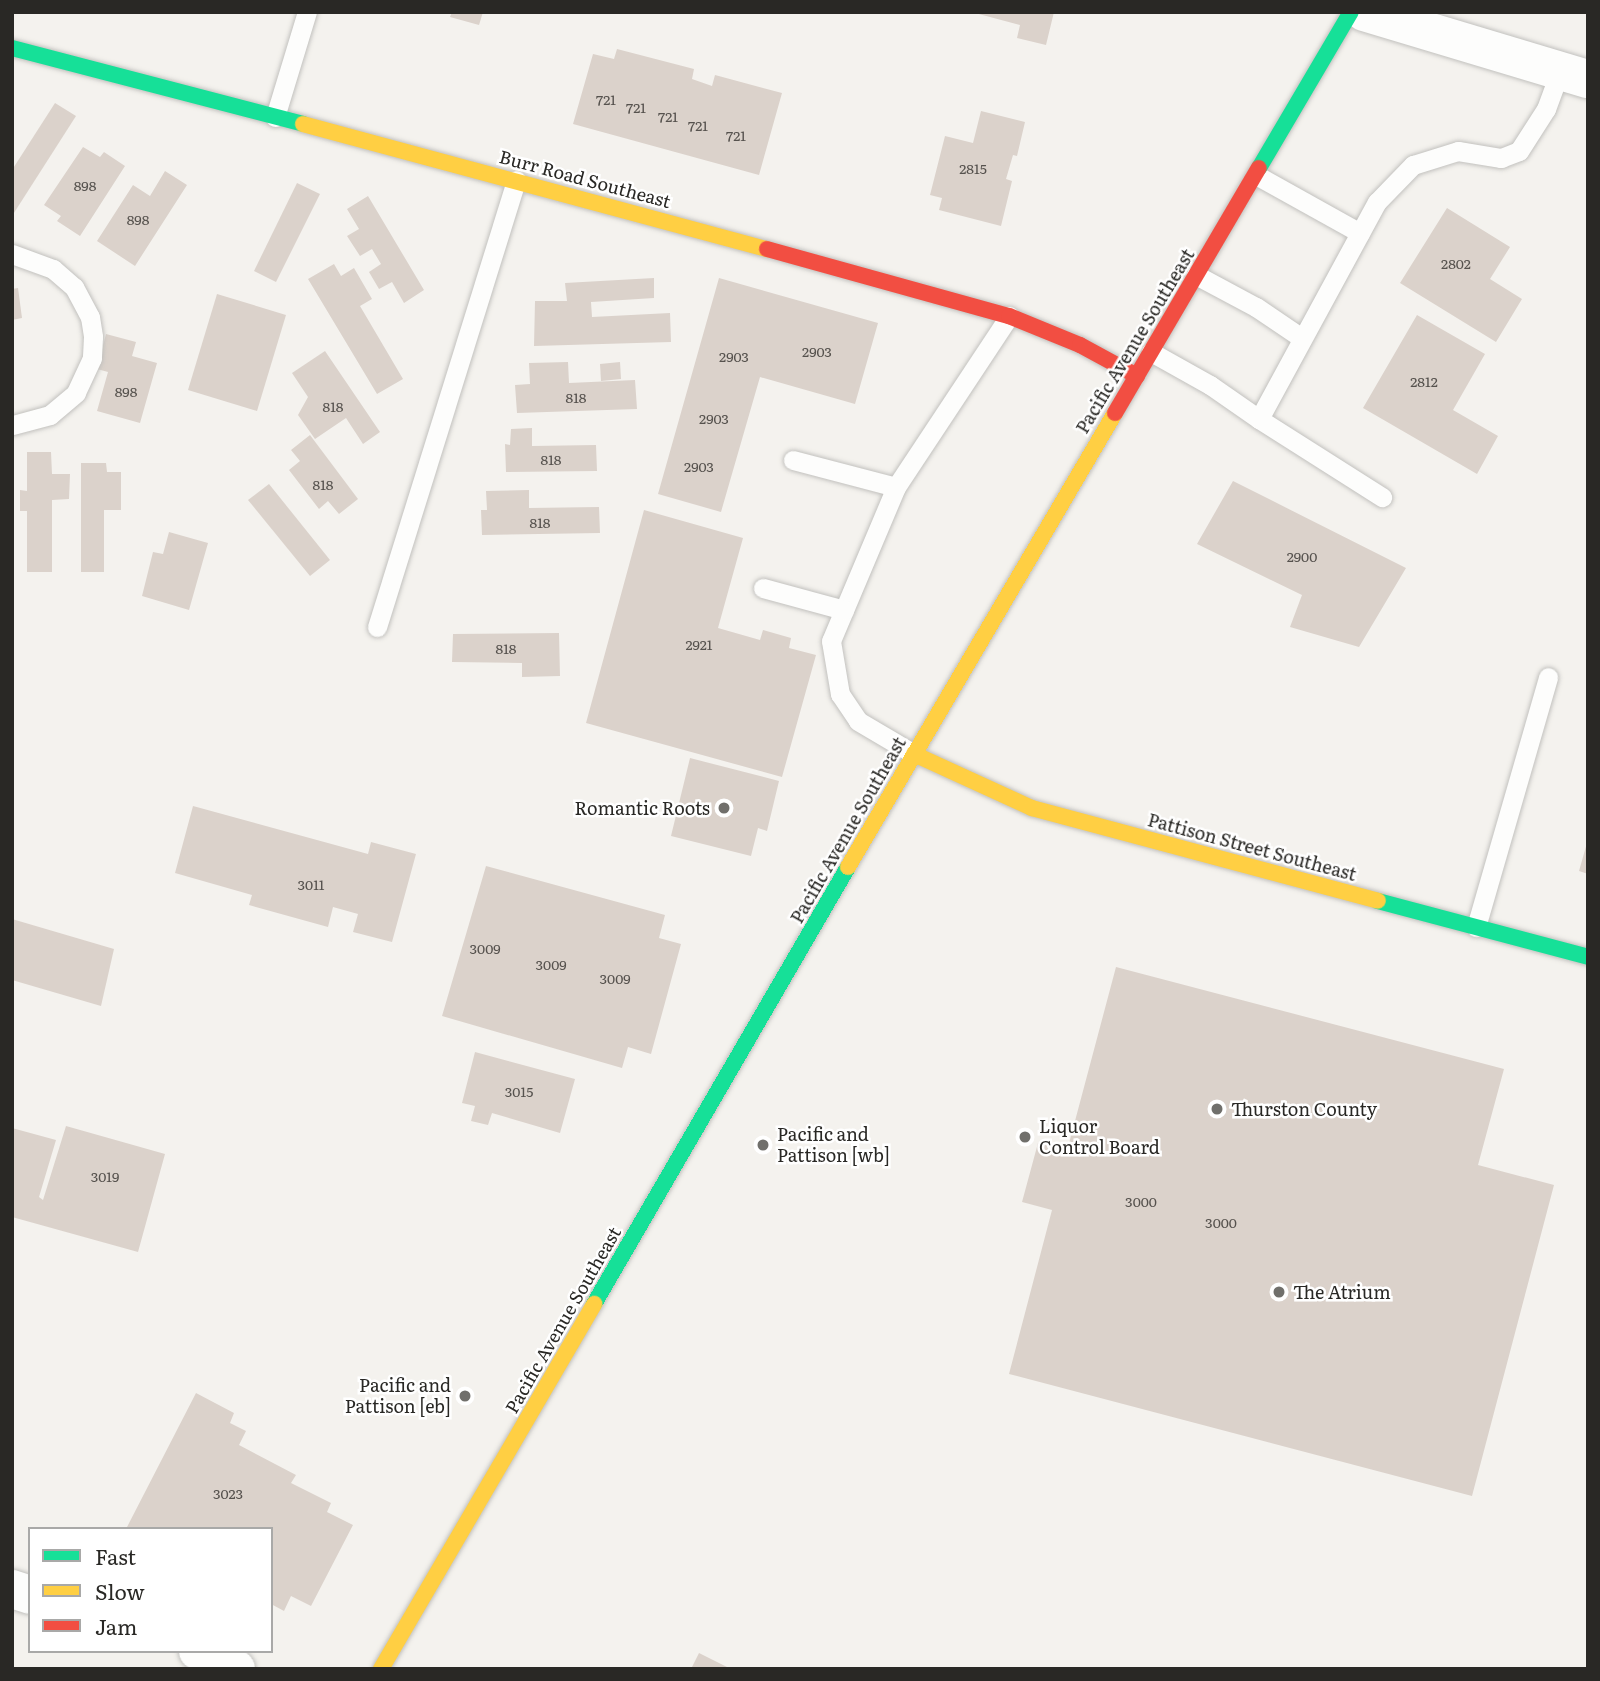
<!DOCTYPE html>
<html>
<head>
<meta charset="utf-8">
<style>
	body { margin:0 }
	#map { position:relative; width:1600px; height:1681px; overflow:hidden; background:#f4f2ee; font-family:Literata,serif }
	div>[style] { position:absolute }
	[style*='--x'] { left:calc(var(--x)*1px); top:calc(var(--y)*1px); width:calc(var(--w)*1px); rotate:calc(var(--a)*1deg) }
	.building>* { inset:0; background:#dbd2cb }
	.roads { filter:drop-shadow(0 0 2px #c2c1be) drop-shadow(0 0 2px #c2c1be) }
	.lane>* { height:19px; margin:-9.5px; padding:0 9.5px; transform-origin:9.5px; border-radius:9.5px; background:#fdfdfc }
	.street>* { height:38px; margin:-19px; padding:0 19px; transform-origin:19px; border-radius:19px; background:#fdfdfc }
	.fast>* { height:16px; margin:-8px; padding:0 8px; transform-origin:8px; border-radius:8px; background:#16e098 }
	.slow>* { height:16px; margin:-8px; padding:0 8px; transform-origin:8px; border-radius:8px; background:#ffcf43 }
	.jam>* { height:16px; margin:-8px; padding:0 8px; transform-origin:8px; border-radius:8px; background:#f24e42 }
	.dots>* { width:19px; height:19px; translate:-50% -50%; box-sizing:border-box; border:4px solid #fff; border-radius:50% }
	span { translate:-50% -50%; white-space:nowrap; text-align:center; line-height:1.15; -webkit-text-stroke:5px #fff; paint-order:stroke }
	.number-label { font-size:14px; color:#56524e }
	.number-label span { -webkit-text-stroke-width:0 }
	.street-label { font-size:18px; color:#292825 }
	.poi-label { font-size:18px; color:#292825 }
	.right { translate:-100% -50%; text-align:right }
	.left { translate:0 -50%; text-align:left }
	.frame { position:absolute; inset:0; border:14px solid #292825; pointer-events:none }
	.legend { position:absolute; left:28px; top:1527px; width:245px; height:126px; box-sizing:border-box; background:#fff; border:2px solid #a9a9a8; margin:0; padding:9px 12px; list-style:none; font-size:21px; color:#292825 }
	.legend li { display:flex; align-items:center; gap:14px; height:35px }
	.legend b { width:35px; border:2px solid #a9a9a8 }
</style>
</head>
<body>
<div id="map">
	<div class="building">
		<div style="clip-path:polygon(452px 12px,483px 12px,479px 25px,450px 17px)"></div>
		<div style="clip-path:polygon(1054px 12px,1046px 45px,1017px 38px,1020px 25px,975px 13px)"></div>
		<div style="clip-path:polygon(617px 49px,694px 69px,692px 79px,712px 86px,715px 75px,782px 93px,759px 175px,573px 124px,593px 54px,614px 59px)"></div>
		<div style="clip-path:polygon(55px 103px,76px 116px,12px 216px,12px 170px)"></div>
		<div style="clip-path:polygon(981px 111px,1025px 122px,1017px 156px,1013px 155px,1006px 179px,1012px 181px,1001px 226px,939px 210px,942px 198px,930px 195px,945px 136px,973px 143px)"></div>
		<div style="clip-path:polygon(83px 147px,100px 157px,104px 152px,125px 166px,80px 236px,57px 221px,61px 216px,44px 205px)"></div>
		<div style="clip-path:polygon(165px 171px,187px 185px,135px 266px,97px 241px,133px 185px,150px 196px)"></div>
		<div style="clip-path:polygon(297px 183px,320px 194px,276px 282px,254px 271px)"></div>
		<div style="clip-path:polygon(368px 196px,424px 290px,404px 303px,392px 282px,379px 289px,369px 272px,381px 264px,372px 249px,360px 256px,347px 236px,359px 229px,347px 209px)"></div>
		<div style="clip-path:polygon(1447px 208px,1510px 247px,1490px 279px,1522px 299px,1496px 342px,1400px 283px)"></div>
		<div style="clip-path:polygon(334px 264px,341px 276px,354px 268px,372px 299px,360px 306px,403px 379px,377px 394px,308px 279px)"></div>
		<div style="clip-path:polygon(654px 278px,654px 298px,591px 302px,592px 317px,670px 313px,671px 342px,534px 346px,535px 301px,567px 301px,565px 283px)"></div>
		<div style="clip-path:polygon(719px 278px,878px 323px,855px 404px,760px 377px,721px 512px,658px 494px)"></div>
		<div style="clip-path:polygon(18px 288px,22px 318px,12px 320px,12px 289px)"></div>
		<div style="clip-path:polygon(217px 294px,286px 315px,257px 411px,188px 390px)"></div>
		<div style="clip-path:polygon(1417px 315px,1485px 354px,1453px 410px,1498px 436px,1477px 474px,1363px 408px)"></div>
		<div style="clip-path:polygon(106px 334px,136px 342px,132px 356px,157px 363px,140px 423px,97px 411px,108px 372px,97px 369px)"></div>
		<div style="clip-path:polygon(325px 351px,380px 432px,363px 444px,346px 418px,315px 439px,298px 415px,308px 397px,292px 373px)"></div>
		<div style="clip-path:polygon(568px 362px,569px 383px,635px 380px,637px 409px,517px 413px,515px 385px,530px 384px,529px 363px)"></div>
		<div style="clip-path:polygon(620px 362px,621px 379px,601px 381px,600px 364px)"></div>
		<div style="clip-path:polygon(532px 428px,532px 446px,596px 445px,597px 471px,506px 472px,505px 444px,510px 445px,511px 429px)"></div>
		<div style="clip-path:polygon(310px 435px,358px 499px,339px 514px,328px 501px,319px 509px,289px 470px,300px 461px,291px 450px)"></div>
		<div style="clip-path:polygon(27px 452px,51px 452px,52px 474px,70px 474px,69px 499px,52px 500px,52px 572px,27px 572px,27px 511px,20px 511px,20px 490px,27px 491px)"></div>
		<div style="clip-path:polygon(81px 463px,106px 463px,107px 472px,121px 472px,121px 510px,104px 510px,104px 572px,81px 572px)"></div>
		<div style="clip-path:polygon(1233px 481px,1406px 568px,1359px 647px,1290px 627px,1302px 595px,1197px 544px)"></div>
		<div style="clip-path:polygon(269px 484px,330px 560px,310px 576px,248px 500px)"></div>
		<div style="clip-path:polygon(529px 490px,529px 508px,599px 507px,600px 533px,482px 535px,481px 510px,487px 510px,486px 491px)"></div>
		<div style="clip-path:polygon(644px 510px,743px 538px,718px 628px,760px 640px,763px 630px,791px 638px,789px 648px,816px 655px,782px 777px,586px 723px)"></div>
		<div style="clip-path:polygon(169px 532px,208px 543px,189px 610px,142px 596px,153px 552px,163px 554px)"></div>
		<div style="clip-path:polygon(559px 633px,560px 676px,522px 677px,522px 663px,452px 662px,453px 634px)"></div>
		<div style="clip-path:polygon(690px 758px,779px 781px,767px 831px,758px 828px,751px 856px,671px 836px)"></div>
		<div style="clip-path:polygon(193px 806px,368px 854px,371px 842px,416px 854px,392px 942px,353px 932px,358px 914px,333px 907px,328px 927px,249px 905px,252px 895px,175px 873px)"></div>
		<div style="clip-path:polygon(1587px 843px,1588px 843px,1588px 874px,1579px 871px)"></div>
		<div style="clip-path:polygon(486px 866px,665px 915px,659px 938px,681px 944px,651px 1054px,628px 1047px,622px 1068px,442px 1016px)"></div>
		<div style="clip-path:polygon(12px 919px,114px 949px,101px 1006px,12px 980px)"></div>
		<div style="clip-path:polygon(1116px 967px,1504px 1069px,1478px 1165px,1554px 1185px,1472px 1496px,1009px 1374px,1052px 1210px,1022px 1202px,1038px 1143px,1067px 1151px)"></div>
		<div style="clip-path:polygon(475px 1052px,575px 1079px,560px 1133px,492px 1113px,488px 1125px,471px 1121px,475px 1106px,462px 1103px)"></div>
		<div style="clip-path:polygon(66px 1126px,165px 1154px,138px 1252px,12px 1217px,12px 1128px,56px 1140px,39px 1197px,43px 1200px)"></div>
		<div style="clip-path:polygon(196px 1393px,234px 1413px,230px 1423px,246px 1431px,239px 1445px,296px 1475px,291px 1483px,331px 1503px,327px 1512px,353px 1525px,311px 1606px,291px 1596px,284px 1611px,271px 1604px,271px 1529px,126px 1529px)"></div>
		<div style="clip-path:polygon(699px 1653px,731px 1669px,691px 1669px)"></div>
	</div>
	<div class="roads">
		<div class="lane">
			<div style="--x:275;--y:117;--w:110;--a:-73.1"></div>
			<div style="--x:1256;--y:175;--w:119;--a:29.1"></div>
			<div style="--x:12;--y:254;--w:44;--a:20.1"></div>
			<div style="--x:53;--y:269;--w:28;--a:41"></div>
			<div style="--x:74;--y:287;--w:34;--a:62"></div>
			<div style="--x:90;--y:317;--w:20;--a:81"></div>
			<div style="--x:93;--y:337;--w:21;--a:93"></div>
			<div style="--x:92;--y:358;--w:38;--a:115"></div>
			<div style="--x:76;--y:393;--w:34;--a:140"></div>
			<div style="--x:50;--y:415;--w:39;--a:165"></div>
			<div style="--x:1196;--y:275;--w:68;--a:28.1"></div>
			<div style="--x:1256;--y:307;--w:55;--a:34"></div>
			<div style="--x:1151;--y:352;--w:68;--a:29.2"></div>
			<div style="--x:1210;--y:385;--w:60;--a:34.8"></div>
			<div style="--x:1259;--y:419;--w:247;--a:-61.5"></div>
			<div style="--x:1377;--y:202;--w:52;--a:-45.8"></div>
			<div style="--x:1413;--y:165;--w:47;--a:-17.3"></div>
			<div style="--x:1458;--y:151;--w:44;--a:9.2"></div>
			<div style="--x:1501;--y:158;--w:19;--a:-21"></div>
			<div style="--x:1519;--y:151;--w:50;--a:-57.3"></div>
			<div style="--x:1546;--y:109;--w:40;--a:-69.8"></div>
			<div style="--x:1259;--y:419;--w:146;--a:32.4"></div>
			<div style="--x:793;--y:460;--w:106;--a:14.7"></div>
			<div style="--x:896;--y:487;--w:205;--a:-56.5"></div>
			<div style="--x:896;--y:487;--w:167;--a:112.9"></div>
			<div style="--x:831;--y:641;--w:54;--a:80.4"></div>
			<div style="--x:840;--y:694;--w:32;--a:56"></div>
			<div style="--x:858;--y:721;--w:65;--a:30.5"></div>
			<div style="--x:763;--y:588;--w:84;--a:15.2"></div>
			<div style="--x:377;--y:627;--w:468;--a:-72.7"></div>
			<div style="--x:1476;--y:927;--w:260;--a:-73.9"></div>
		</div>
		<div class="street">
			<div style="--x:1364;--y:12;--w:234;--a:16.7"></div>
			<div style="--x:12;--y:1589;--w:19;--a:18"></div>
			<div style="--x:198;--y:1651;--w:42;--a:25.3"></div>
		</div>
		<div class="fast">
			<div style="--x:12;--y:48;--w:301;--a:14.6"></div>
			<div style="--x:1259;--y:168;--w:181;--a:-59.5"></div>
			<div style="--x:1378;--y:901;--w:217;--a:14.9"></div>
			<div style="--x:594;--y:1304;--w:505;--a:-59.83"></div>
		</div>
		<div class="slow">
			<div style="--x:303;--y:124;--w:481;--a:15.1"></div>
			<div style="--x:914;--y:754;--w:130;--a:24.6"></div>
			<div style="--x:1032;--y:808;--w:358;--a:15"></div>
			<div style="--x:848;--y:867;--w:527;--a:-59.54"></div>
			<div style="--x:381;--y:1669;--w:423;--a:-59.7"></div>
		</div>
		<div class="jam">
			<div style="--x:767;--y:249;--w:251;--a:15.5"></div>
			<div style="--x:1009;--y:316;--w:77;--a:22.2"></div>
			<div style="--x:1080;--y:345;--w:65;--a:28.5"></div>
			<div style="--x:1115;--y:413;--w:284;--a:-59.6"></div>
		</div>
	</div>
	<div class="dots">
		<div style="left:724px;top:808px;background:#706f6b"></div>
		<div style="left:1217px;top:1109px;background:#706f6b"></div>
		<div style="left:1025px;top:1137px;background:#706f6b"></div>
		<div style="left:763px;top:1145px;background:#706f6b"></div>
		<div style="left:1279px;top:1292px;background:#706f6b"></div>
		<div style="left:465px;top:1396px;background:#706f6b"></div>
	</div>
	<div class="number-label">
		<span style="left:606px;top:99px">721</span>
		<span style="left:636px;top:107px">721</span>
		<span style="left:668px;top:116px">721</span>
		<span style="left:698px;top:125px">721</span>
		<span style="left:736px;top:135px">721</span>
		<span style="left:973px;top:168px">2815</span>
		<span style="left:85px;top:185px">898</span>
		<span style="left:138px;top:219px">898</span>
		<span style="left:1456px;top:263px">2802</span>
		<span style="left:817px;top:351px">2903</span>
		<span style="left:734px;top:356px">2903</span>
		<span style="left:1424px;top:381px">2812</span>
		<span style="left:126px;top:391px">898</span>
		<span style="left:576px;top:397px">818</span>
		<span style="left:333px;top:406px">818</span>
		<span style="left:714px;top:418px">2903</span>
		<span style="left:551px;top:459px">818</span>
		<span style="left:699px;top:466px">2903</span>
		<span style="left:323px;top:484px">818</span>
		<span style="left:540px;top:522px">818</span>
		<span style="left:1302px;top:556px">2900</span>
		<span style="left:699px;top:644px">2921</span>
		<span style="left:506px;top:648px">818</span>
		<span style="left:311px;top:884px">3011</span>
		<span style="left:485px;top:948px">3009</span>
		<span style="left:551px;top:964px">3009</span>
		<span style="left:615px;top:978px">3009</span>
		<span style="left:519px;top:1091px">3015</span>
		<span style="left:105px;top:1176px">3019</span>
		<span style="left:1141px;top:1201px">3000</span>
		<span style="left:1221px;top:1222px">3000</span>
		<span style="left:228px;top:1493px">3023</span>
	</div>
	<div class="street-label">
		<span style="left:585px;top:179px;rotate:15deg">Burr Road Southeast</span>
		<span style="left:1135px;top:341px;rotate:-59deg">Pacific Avenue Southeast</span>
		<span style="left:848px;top:830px;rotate:-60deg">Pacific Avenue Southeast</span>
		<span style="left:1252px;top:847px;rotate:15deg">Pattison Street Southeast</span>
		<span style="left:563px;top:1320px;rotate:-60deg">Pacific Avenue Southeast</span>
	</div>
	<div class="poi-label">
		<span class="right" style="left:710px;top:808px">Romantic Roots</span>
		<span class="left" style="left:1231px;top:1109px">Thurston County</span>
		<span class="left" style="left:1039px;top:1137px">Liquor<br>Control Board</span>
		<span class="left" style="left:777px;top:1145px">Pacific and<br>Pattison [wb]</span>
		<span class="left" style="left:1293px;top:1292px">The Atrium</span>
		<span class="right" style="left:451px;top:1396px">Pacific and<br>Pattison [eb]</span>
	</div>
	<div class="frame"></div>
	<ul class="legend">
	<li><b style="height:9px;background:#16e098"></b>Fast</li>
	<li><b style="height:9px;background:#ffcf43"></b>Slow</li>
	<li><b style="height:9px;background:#f24e42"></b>Jam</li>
	</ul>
</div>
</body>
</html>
